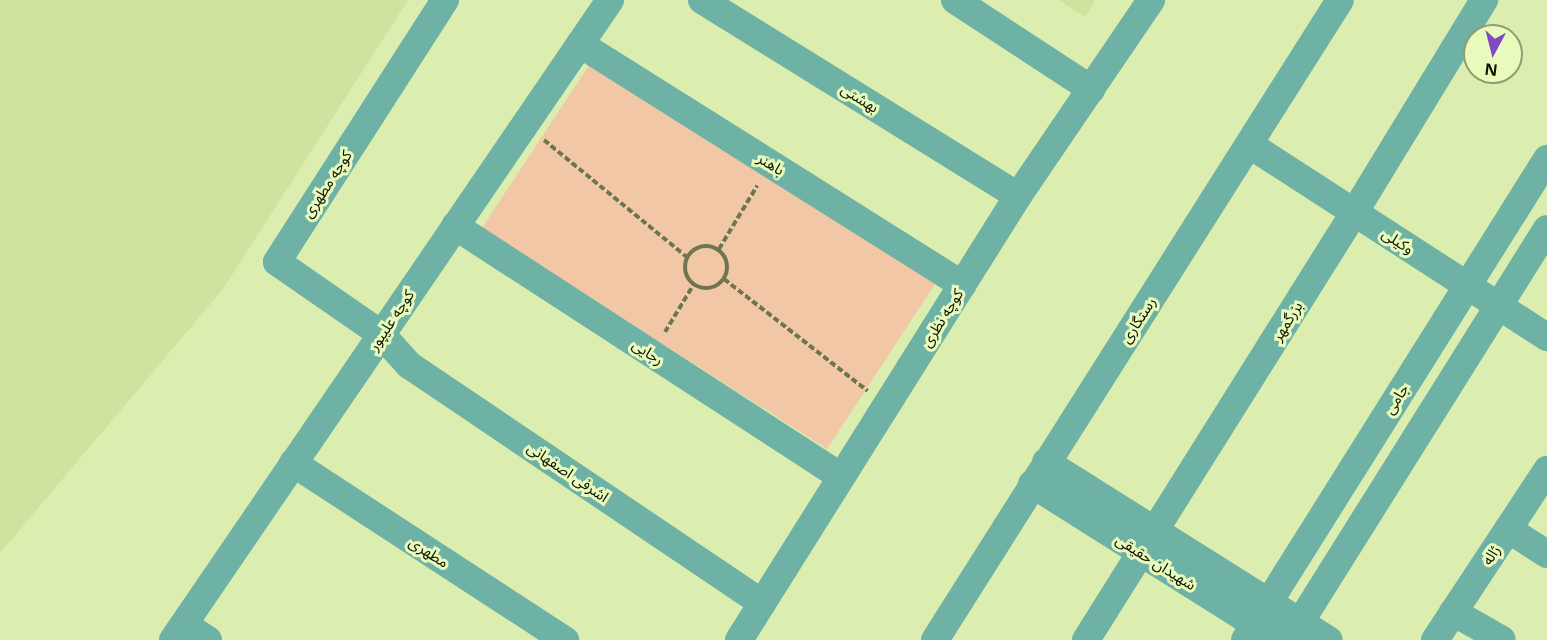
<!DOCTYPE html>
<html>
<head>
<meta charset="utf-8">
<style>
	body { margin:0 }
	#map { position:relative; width:1547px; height:640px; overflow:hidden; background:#dbedaf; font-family:"Noto Sans","Noto Sans Arabic",sans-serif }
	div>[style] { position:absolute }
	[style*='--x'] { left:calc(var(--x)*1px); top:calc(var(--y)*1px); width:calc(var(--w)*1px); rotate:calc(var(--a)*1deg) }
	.built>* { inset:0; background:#cfe29e }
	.green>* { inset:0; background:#f1c7a6 }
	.path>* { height:4px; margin-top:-2px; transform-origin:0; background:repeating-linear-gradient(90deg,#6c7751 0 6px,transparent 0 9px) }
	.path>.ring { margin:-2px; padding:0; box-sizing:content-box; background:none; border:4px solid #6c7751; border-radius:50% }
	.minor>* { height:28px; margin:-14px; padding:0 14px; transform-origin:14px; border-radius:14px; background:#6eb2a5 }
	span { translate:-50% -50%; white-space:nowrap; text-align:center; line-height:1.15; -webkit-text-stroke:6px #e8fabc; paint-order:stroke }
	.street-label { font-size:15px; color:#0f1401 }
	.north { position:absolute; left:1463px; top:24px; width:60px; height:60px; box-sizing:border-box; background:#e8fabc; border:2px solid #919e71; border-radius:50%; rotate:187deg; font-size:16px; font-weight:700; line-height:24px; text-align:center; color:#0f1401 }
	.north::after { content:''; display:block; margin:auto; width:21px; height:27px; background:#804bc2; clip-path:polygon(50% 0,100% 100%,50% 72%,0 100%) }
</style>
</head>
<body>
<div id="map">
	<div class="built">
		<div style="clip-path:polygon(0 0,408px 0,223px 289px,0 553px)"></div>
		<div style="clip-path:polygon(1059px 0,1095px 0,1085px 17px)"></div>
	</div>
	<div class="green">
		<div style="clip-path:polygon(591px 62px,935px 284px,827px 449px,482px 228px)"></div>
	</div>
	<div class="path">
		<div style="--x:544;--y:140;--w:185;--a:39.3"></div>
		<div class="ring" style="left:685px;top:246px;width:38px;height:38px"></div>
		<div style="--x:719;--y:249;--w:74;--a:-58.9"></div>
		<div style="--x:724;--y:279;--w:182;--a:37.9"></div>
		<div style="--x:665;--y:332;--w:56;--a:-58.9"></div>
	</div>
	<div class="minor">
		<div style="--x:445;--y:0;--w:311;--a:122.7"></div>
		<div style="--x:277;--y:262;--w:126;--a:34.7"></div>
		<div style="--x:381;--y:334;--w:42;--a:47.9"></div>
		<div style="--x:409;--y:365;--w:426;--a:34"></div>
		<div style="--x:702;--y:0;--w:372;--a:31.8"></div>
		<div style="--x:955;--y:0;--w:163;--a:33.2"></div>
		<div style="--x:580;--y:44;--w:452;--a:32.2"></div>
		<div style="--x:1250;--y:145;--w:354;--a:32.9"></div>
		<div style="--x:455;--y:226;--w:460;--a:33"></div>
		<div style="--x:1046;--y:462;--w:334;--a:32.2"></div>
		<div style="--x:293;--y:463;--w:325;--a:33.1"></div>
		<div style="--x:1032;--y:484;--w:284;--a:32.2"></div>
		<div style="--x:1508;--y:529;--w:46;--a:32.7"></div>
		<div style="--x:1453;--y:612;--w:56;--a:29.7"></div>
		<div style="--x:184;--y:624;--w:29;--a:34"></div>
		<div style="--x:173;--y:640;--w:775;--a:-55.67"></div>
		<div style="--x:739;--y:640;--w:524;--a:-57.86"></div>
		<div style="--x:1018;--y:196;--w:237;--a:-55.8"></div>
		<div style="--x:935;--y:640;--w:757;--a:-57.67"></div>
		<div style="--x:1086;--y:640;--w:504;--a:-57.89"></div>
		<div style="--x:1354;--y:213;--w:250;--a:-58.6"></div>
		<div style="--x:1245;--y:640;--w:568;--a:-57.88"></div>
		<div style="--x:1289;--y:640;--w:485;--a:-57.9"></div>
		<div style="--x:1435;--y:640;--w:204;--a:-56.6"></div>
	</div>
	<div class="street-label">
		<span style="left:860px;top:98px;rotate:32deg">بهشتی</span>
		<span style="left:771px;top:164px;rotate:32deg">باهنر</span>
		<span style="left:327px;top:184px;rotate:-57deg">کوچه مطهری</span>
		<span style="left:1398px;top:241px;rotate:33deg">وکیلی</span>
		<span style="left:942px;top:318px;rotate:-58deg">کوچه نظری</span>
		<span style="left:391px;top:320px;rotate:-56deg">کوچه علیپور</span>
		<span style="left:1138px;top:320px;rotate:-57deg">رستگاری</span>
		<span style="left:1287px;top:321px;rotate:-58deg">بزرگمهر</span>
		<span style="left:648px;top:352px;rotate:33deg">رجایی</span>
		<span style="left:1396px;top:399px;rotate:-58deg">جامی</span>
		<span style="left:568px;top:472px;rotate:34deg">اشرفی اصفهانی</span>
		<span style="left:429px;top:552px;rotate:33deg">مطهری</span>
		<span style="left:1491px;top:555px;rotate:-57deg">ژاله</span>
		<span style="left:1156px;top:562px;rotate:32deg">شهیدان حقیقی</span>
	</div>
	<div class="north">N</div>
</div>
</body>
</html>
